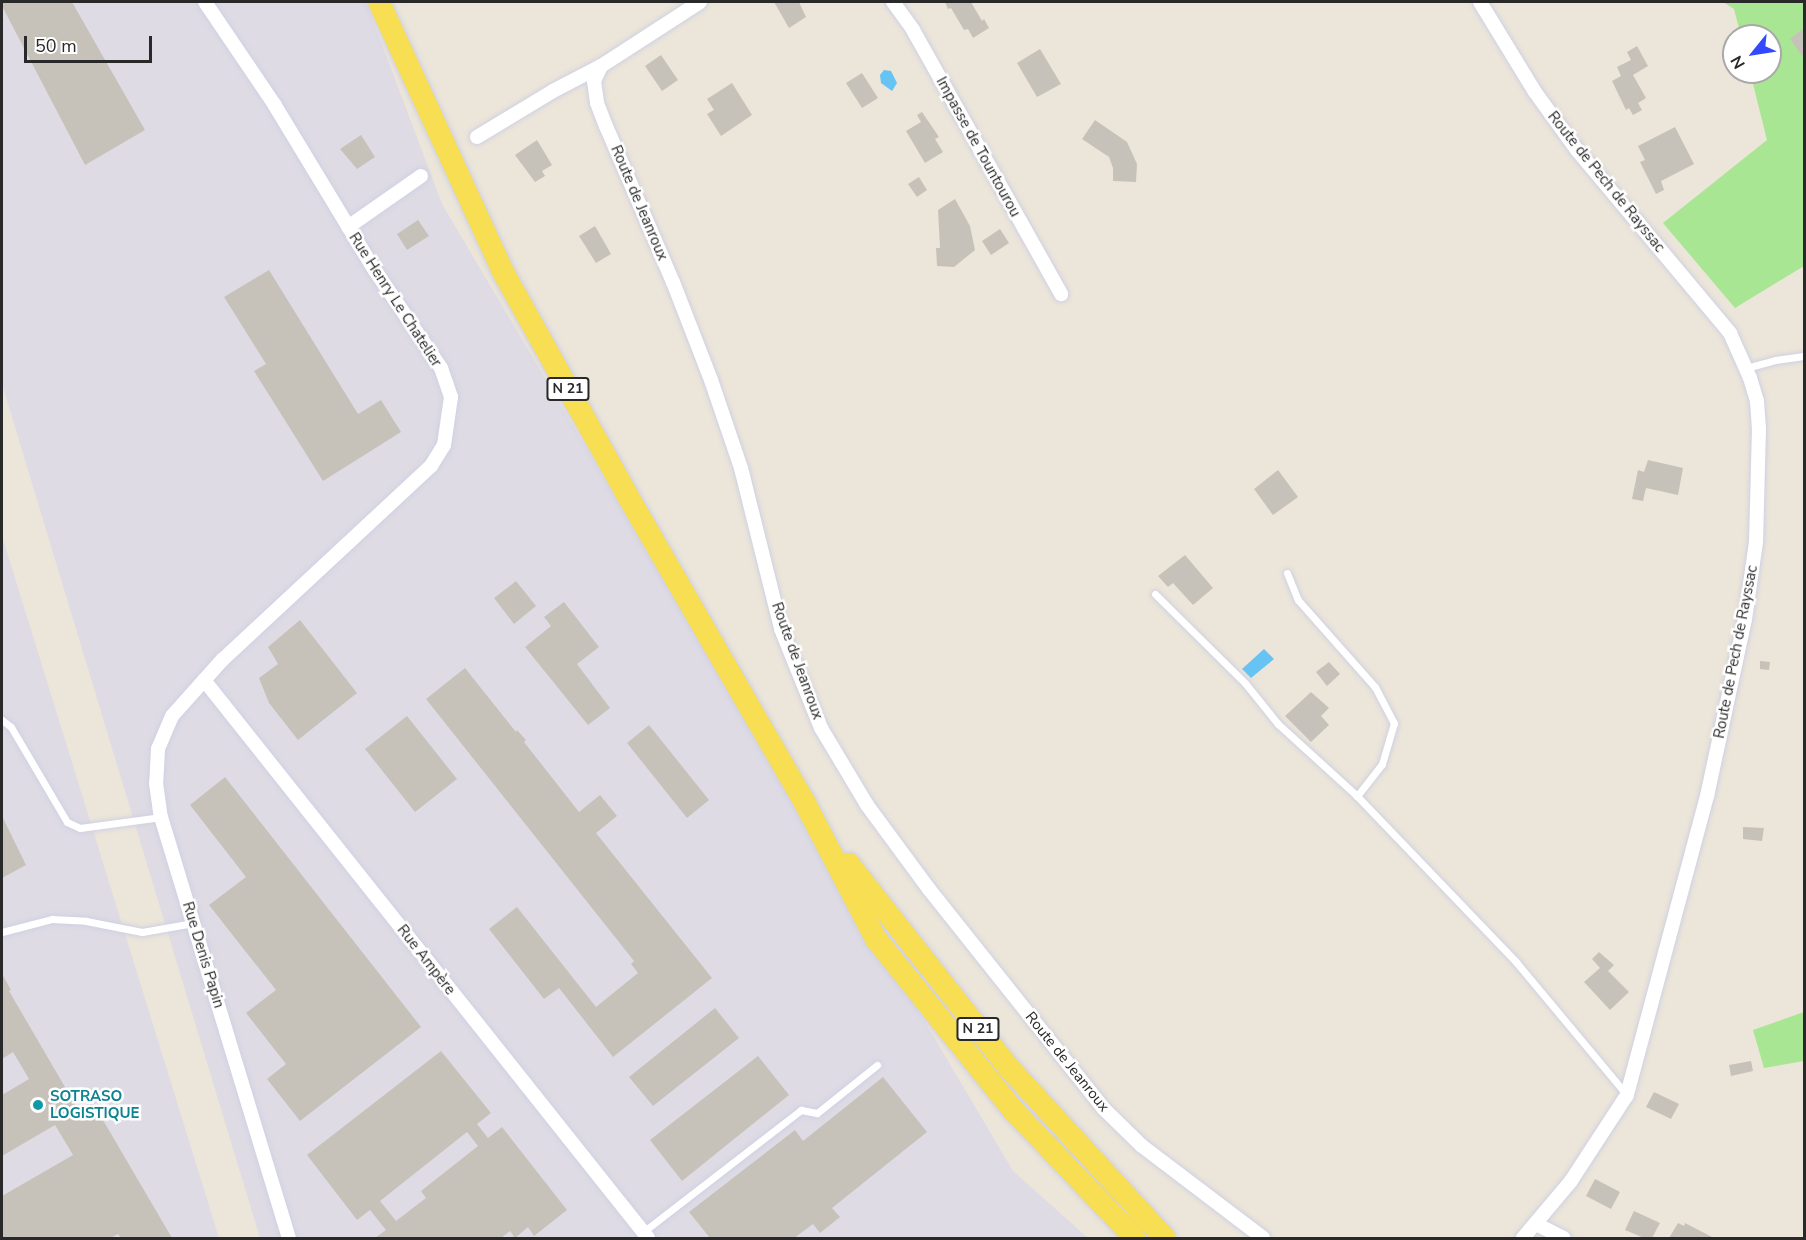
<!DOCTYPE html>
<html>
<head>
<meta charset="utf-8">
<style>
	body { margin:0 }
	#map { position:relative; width:1806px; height:1240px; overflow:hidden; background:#ece5d9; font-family:"Nunito Sans",sans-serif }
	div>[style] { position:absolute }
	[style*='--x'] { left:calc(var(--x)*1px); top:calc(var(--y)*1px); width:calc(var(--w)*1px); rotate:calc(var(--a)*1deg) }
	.industrial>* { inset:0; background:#dedbe4 }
	.green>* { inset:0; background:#a8e693 }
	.water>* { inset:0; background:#66c3f4 }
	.building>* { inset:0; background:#c7c2b9 }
	.roads { filter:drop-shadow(0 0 2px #cfd1e3) drop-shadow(0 0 2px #cfd1e3) }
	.lane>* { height:7px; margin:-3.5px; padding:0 3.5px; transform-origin:3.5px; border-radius:3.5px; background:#fff }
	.street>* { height:14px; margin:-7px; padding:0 7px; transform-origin:7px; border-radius:7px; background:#fff }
	.primary>* { height:22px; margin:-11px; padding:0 11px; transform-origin:11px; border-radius:11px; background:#f7de53 }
	.dots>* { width:16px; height:16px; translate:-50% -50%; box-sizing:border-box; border:3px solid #fff; border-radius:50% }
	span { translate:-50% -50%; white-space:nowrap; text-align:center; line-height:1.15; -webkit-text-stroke:5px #fff; paint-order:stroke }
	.shield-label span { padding:2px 4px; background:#fff; border:2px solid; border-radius:4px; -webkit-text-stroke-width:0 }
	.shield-label { font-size:14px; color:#292929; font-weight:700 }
	.street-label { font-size:15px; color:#292929 }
	.culture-label { font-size:15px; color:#0d838f; font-weight:700 }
	.left { translate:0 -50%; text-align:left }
	.frame { position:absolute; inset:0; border:3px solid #292929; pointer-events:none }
	.north { position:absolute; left:1722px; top:24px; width:60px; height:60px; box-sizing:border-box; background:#fff; border:2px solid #a9a9a9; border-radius:50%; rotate:240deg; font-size:16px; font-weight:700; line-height:24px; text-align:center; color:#292929 }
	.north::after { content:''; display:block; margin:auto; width:21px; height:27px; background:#3349ff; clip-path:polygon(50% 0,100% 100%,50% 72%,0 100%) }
	.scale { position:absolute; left:24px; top:36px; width:128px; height:27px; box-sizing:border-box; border:3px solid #292929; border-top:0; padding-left:8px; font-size:18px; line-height:21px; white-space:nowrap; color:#292929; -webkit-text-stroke:4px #fff; paint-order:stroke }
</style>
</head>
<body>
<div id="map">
	<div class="industrial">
		<div style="clip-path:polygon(2px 2px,366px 2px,442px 204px,1013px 1171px,1088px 1238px,260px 1238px,2px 384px)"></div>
		<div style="clip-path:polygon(2px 536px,219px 1238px,2px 1238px)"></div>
	</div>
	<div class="green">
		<div style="clip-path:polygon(1723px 2px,1804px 2px,1804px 266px,1735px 308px,1663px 223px,1767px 140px,1750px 72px,1770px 72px,1770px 36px,1741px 36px,1734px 9px)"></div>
		<div style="clip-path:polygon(1804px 1012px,1804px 1061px,1764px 1068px,1753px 1030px)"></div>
	</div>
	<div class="water">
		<div style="clip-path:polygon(884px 70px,891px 71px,897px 83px,892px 91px,881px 83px,880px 75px)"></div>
		<div style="clip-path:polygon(1264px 649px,1274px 659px,1251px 678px,1242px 669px)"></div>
	</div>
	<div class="building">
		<div style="clip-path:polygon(2px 2px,72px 2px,145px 130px,85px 165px,2px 6px)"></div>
		<div style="clip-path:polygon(774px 2px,799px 2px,806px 17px,789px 28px)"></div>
		<div style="clip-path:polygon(945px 2px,971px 2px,982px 21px,984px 19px,989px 28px,973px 38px,968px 29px,964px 30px,951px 8px,948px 9px)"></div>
		<div style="clip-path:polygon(1804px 28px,1804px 54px,1802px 56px,1790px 39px)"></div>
		<div style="clip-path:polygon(1637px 46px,1648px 66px,1633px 75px,1646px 98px,1638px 103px,1642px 110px,1633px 115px,1629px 108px,1626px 110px,1612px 81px,1621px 76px,1617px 67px,1631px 60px,1627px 52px)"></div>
		<div style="clip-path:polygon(1040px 49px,1061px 84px,1037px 97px,1017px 63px)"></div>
		<div style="clip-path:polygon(661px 55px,678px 80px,662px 91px,645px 66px)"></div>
		<div style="clip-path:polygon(862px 73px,878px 98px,862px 108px,846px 83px)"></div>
		<div style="clip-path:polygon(732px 83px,752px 115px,721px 136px,707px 114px,714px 110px,707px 99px)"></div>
		<div style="clip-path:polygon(922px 112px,939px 137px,935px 139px,943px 152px,925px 163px,906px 131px,921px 122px,917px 115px)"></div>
		<div style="clip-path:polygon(1095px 120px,1127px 142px,1137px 164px,1136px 182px,1113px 181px,1113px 168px,1109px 157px,1082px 139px)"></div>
		<div style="clip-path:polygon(1675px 127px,1694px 164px,1661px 181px,1664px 190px,1656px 194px,1640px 162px,1645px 160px,1638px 146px)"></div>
		<div style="clip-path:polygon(361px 135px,375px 157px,357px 169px,340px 149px)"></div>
		<div style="clip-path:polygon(537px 140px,552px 165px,542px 171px,545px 176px,535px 182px,515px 155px)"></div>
		<div style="clip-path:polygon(919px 177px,927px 190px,917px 197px,908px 184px)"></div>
		<div style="clip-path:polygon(955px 199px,970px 226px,975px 250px,954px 267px,937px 266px,936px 248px,940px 248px,938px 210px)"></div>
		<div style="clip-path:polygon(418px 220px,429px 236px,407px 250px,397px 234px)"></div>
		<div style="clip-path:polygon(595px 226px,611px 254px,596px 263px,579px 236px)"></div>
		<div style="clip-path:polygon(1000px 229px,1009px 243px,991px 255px,982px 241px)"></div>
		<div style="clip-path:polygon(269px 270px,358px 414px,381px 400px,401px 432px,323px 481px,254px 371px,266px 364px,224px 297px)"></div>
		<div style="clip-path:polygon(1648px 460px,1683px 468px,1678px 495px,1646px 488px,1643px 501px,1632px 499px,1638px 470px,1644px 472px)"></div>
		<div style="clip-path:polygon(1278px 470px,1298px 497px,1273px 515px,1254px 489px)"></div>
		<div style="clip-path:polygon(1185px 555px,1213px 588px,1193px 605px,1173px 583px,1168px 587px,1158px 576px)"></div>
		<div style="clip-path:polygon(516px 581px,536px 606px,514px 624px,494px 598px)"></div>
		<div style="clip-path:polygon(564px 602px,599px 647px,577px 664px,610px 708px,588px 725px,525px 647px,551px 626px,544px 617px)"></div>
		<div style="clip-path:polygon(300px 620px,357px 693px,298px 740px,269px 703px,259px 678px,278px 664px,268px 647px)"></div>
		<div style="clip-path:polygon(1760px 661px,1770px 662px,1769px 670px,1760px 669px)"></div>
		<div style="clip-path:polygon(1329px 662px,1340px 674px,1327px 686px,1316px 672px)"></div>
		<div style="clip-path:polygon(465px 668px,516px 732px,517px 730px,526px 740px,524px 742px,579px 812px,600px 795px,617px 816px,596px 833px,712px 978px,613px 1057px,559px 988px,544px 999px,489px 929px,517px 907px,596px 1007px,638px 973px,631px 964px,634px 961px,426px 699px)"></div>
		<div style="clip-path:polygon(1311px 692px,1329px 708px,1321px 716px,1329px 725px,1311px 742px,1285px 716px)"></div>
		<div style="clip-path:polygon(407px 716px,457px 779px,415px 812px,365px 749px)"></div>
		<div style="clip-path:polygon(649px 725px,709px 800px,687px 818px,627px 743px)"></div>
		<div style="clip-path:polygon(225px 777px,421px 1027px,300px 1121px,267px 1079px,286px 1064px,246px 1013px,276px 990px,209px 905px,246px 877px,190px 805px)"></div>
		<div style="clip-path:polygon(2px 816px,26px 865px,2px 878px)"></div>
		<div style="clip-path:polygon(1743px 827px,1764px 828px,1762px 841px,1743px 839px)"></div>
		<div style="clip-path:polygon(1599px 952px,1614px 965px,1608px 971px,1629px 992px,1610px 1010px,1584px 982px,1600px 968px,1592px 959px)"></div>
		<div style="clip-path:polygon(2px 974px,11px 990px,9px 991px,79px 1111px,93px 1103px,172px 1238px,121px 1238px,118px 1234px,110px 1238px,2px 1238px,2px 1196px,73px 1155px,55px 1125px,2px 1156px,2px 1095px,29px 1079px,13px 1052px,2px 1059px)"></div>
		<div style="clip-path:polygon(715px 1008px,739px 1038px,653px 1106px,629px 1077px)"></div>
		<div style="clip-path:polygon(evenodd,441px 1051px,491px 1113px,477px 1124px,488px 1138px,502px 1127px,567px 1210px,534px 1236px,528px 1227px,515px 1238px,510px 1231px,501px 1238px,375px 1238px,386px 1230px,370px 1210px,357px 1220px,307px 1155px,441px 1051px,467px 1132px,478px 1146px,421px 1191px,426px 1198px,396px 1221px,380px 1201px,467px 1132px)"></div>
		<div style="clip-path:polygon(758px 1056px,789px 1095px,682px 1181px,650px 1140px)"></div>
		<div style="clip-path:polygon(1751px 1061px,1753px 1071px,1731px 1076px,1729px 1065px)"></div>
		<div style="clip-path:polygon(883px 1077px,927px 1132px,832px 1208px,840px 1217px,820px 1233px,813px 1224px,794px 1238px,710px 1238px,689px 1212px,795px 1130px,803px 1141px)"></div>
		<div style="clip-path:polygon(1654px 1092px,1679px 1104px,1671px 1119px,1646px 1107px)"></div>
		<div style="clip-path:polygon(1595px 1179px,1620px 1192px,1611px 1209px,1586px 1196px)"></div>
		<div style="clip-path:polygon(1634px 1211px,1660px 1223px,1652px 1238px,1644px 1238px,1625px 1230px)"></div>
		<div style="clip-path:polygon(1678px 1223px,1684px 1226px,1685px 1223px,1712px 1237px,1669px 1238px)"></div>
	</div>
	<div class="roads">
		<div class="lane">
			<div style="--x:1746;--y:368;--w:30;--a:-15"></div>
			<div style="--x:1775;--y:360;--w:29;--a:-8"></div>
			<div style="--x:1287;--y:573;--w:29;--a:68"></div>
			<div style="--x:1298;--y:600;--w:116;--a:48.5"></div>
			<div style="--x:1375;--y:687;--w:41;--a:62.2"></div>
			<div style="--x:1394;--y:723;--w:43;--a:106.3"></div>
			<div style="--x:1382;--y:764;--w:41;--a:128"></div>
			<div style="--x:1357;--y:796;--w:230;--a:46.2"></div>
			<div style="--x:1516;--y:962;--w:173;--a:50.2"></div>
			<div style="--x:1155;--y:594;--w:127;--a:44.7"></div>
			<div style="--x:1245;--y:683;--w:53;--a:51.2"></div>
			<div style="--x:1278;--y:724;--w:107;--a:42.3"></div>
			<div style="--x:2;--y:720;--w:11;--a:38"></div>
			<div style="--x:11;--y:727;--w:110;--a:59.5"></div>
			<div style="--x:67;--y:822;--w:14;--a:25"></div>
			<div style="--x:80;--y:828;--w:82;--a:-7.7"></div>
			<div style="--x:2;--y:932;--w:52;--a:-14.6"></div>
			<div style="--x:52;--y:919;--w:34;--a:3"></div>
			<div style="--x:86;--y:921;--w:57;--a:11.1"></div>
			<div style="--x:142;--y:932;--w:52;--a:-10"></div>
			<div style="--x:643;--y:1232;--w:200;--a:-37.7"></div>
			<div style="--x:801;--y:1110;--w:16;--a:11"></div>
			<div style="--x:817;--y:1113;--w:77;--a:-38.7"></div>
		</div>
		<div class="street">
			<div style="--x:205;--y:2;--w:123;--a:55.9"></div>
			<div style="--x:274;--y:104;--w:193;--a:58.8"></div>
			<div style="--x:374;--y:269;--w:120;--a:55.9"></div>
			<div style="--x:441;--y:368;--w:31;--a:71"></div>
			<div style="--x:451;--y:397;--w:49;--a:98.3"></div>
			<div style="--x:444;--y:445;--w:25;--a:122"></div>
			<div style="--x:431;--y:466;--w:284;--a:137.1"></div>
			<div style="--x:223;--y:659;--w:76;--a:131.8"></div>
			<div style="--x:172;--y:716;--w:36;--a:113"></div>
			<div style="--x:158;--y:749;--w:34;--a:93"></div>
			<div style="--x:156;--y:783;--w:34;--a:82"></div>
			<div style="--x:161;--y:817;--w:440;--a:73.1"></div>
			<div style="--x:700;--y:2;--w:118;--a:147.1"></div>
			<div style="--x:601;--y:66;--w:17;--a:115"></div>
			<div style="--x:594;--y:81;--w:22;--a:82"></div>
			<div style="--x:597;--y:103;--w:25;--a:69"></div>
			<div style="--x:606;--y:126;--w:170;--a:66.8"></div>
			<div style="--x:673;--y:282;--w:105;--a:68.8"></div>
			<div style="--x:711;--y:380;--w:93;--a:71.2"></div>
			<div style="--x:741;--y:468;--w:166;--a:76"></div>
			<div style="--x:781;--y:629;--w:107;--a:68"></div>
			<div style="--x:821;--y:728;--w:90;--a:59.1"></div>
			<div style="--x:867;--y:805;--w:104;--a:53.6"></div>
			<div style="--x:929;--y:889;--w:280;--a:51.5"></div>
			<div style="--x:1103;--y:1108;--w:54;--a:44.3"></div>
			<div style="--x:1142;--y:1146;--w:152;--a:37.2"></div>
			<div style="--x:893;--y:2;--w:34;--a:54"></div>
			<div style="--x:913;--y:30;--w:303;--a:60.7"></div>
			<div style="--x:1480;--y:2;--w:105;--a:58.6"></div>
			<div style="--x:1535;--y:92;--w:72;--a:54.1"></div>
			<div style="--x:1577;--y:150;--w:239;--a:50.1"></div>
			<div style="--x:1730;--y:333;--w:49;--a:66"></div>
			<div style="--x:1750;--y:378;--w:24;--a:73"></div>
			<div style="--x:1757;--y:401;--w:27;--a:86"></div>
			<div style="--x:1759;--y:428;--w:114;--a:91.5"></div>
			<div style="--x:1756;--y:542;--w:78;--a:98.1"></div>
			<div style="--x:1745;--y:619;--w:181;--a:102.1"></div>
			<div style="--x:1707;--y:796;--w:310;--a:105"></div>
			<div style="--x:1627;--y:1095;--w:103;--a:123.1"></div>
			<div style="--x:1571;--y:1181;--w:75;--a:130.1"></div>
			<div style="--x:477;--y:137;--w:89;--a:-31.2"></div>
			<div style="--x:553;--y:91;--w:54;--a:-27.5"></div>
			<div style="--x:348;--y:227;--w:89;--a:-34.9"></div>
			<div style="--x:204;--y:680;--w:713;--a:51.49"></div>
			<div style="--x:1536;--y:1224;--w:31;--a:27"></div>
		</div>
		<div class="primary">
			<div style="--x:379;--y:2;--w:295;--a:65.3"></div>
			<div style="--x:502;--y:270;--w:255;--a:60.9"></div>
			<div style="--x:626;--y:493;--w:362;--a:60"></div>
			<div style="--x:807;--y:807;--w:149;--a:62.4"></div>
			<div style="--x:876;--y:939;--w:221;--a:51.3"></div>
			<div style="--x:1014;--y:1111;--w:175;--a:46.4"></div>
			<div style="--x:849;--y:864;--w:261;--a:51.9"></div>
			<div style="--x:1010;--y:1069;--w:229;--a:47.5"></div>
		</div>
	</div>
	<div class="dots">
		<div style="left:38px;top:1105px;background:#0f9aa8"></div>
	</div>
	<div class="shield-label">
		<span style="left:568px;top:389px">N 21</span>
		<span style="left:978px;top:1029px">N 21</span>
	</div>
	<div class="street-label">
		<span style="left:978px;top:147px;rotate:61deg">Impasse de Tountourou</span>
		<span style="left:1606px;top:182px;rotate:51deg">Route de Pech de Rayssac</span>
		<span style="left:639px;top:203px;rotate:67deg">Route de Jeanroux</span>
		<span style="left:395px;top:300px;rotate:57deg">Rue Henry Le Chatelier</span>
		<span style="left:1736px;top:652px;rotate:-79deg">Route de Pech de Rayssac</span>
		<span style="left:797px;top:661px;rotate:70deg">Route de Jeanroux</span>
		<span style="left:203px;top:955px;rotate:73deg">Rue Denis Papin</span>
		<span style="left:426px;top:960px;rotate:52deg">Rue Ampère</span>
		<span style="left:1067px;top:1062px;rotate:51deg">Route de Jeanroux</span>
	</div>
	<div class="culture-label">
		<span class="left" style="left:50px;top:1105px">SOTRASO<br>LOGISTIQUE</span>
	</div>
	<div class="frame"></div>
	<div class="north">N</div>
	<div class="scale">50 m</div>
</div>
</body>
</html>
